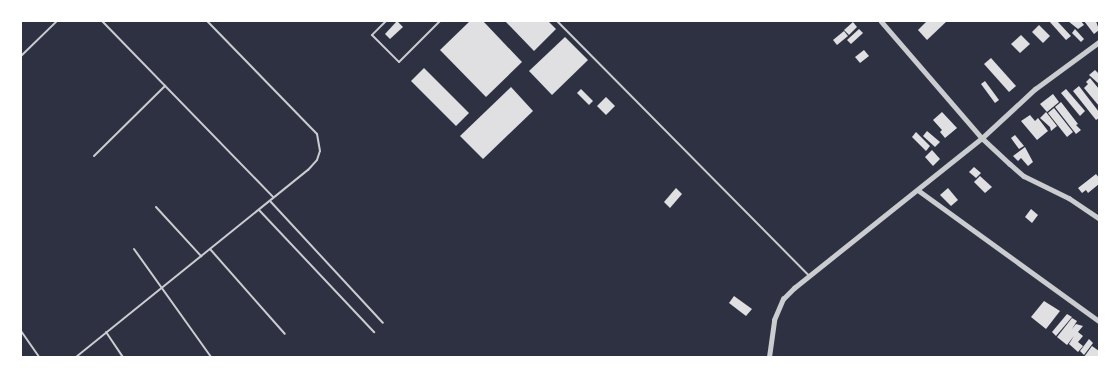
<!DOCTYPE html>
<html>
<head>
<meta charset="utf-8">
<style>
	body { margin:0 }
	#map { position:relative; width:1120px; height:378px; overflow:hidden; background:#2d3142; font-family:Montserrat,sans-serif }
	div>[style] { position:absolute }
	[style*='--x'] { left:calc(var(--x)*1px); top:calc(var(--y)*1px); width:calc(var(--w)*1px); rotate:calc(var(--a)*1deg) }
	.building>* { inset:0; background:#e0e0e3 }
	.service>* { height:2px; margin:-1px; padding:0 1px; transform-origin:1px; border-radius:1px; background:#caccd0 }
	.minor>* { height:4.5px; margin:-2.25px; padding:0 2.25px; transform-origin:2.25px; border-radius:2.25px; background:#caccd0 }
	span { translate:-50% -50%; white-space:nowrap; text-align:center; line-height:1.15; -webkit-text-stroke:4px #fff; paint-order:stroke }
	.frame { position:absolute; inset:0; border:22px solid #fff; pointer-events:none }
</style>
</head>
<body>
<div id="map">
	<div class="building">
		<div style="clip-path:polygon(397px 21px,403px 27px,390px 39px,385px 34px)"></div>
		<div style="clip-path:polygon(470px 21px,483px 21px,522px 62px,486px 97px,440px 50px)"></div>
		<div style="clip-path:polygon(505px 21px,548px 21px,556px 29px,534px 51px)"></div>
		<div style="clip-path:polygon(927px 21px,947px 21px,927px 40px,918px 30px)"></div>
		<div style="clip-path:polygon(1049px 21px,1057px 21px,1071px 36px,1066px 40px)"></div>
		<div style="clip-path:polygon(1068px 21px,1081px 21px,1084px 25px,1078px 29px)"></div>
		<div style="clip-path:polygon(1084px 21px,1096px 21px,1099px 30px,1094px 34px)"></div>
		<div style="clip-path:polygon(853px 22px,857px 27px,849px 35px,844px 30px)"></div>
		<div style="clip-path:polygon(1039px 25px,1050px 36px,1043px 43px,1032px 32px)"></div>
		<div style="clip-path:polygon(859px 29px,863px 33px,851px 44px,847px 40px)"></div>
		<div style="clip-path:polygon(1075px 29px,1084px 39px,1081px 42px,1072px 33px)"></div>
		<div style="clip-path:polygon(844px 31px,848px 36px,837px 45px,833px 40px)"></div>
		<div style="clip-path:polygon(1021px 35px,1030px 44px,1020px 53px,1011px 44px)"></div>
		<div style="clip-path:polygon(565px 37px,588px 60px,552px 95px,529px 71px)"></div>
		<div style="clip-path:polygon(864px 50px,869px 56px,860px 63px,855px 57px)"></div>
		<div style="clip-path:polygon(991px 58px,1016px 86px,1009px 92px,984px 64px)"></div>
		<div style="clip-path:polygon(424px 68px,469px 113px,456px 126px,411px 81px)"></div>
		<div style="clip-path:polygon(1095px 70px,1099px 74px,1099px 84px,1089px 75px)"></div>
		<div style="clip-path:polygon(1090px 78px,1099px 89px,1099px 106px,1084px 88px,1088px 84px,1086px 82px)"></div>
		<div style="clip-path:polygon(985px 81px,999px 100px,995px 103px,981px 84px)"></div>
		<div style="clip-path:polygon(1079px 86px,1099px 112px,1099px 118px,1096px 120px,1073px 91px)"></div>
		<div style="clip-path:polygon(511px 87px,533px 111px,483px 159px,460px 136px)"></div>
		<div style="clip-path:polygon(581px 89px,593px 101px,589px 105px,577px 93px)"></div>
		<div style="clip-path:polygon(1066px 89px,1085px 111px,1080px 116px,1061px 93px)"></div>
		<div style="clip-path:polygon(1053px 94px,1059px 102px,1047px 112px,1040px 104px)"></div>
		<div style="clip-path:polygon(606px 97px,615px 106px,606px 115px,597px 106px)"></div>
		<div style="clip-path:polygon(1061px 102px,1078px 124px,1076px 125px,1081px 130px,1076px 134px,1055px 107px)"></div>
		<div style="clip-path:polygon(1054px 108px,1073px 132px,1067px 137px,1048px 113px)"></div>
		<div style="clip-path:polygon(942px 112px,957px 128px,945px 138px,940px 132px,942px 130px,933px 120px)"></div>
		<div style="clip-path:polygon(1046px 112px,1057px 126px,1051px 131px,1050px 127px,1040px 118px)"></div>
		<div style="clip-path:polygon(1030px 115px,1035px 121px,1038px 118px,1048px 131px,1037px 140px,1021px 121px)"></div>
		<div style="clip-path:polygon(927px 131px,940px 142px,935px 147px,923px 136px)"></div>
		<div style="clip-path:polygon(916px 132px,930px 146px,926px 151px,912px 137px)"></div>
		<div style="clip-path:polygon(1015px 135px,1024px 146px,1019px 149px,1011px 138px)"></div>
		<div style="clip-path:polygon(1025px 147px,1033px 162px,1028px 166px,1021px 158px,1018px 161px,1013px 156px)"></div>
		<div style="clip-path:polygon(932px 150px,940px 159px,933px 166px,925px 157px)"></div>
		<div style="clip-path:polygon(974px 167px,981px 173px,976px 178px,969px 172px)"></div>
		<div style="clip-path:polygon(1096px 174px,1099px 178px,1099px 184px,1088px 193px,1086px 190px,1082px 193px,1078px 188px)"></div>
		<div style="clip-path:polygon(980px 176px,992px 187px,985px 193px,974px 182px)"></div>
		<div style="clip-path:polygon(676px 188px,682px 194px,670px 208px,664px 202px)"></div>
		<div style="clip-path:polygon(948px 188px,958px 200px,951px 206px,940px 195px)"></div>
		<div style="clip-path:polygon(1031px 209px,1038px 215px,1032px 223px,1025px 217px)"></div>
		<div style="clip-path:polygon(734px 296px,752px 309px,746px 316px,729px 303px)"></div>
		<div style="clip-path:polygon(1044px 301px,1060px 311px,1046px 329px,1031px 317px)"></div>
		<div style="clip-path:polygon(1067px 314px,1072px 317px,1056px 336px,1052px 332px)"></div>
		<div style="clip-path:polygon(1072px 318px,1077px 321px,1072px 329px,1076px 324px,1083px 326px,1078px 332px,1083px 336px,1078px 342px,1083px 346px,1078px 352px,1069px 344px,1074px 336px,1067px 345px,1057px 337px)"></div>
		<div style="clip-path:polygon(1089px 339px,1093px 343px,1084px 355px,1080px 351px)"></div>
		<div style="clip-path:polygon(1092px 346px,1099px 351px,1099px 357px,1084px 357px)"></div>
	</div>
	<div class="service">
		<div style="--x:102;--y:21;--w:245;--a:45.8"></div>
		<div style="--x:386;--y:21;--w:20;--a:135"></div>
		<div style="--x:372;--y:35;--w:38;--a:45"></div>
		<div style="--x:399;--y:62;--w:58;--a:-45"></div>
		<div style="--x:557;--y:21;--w:357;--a:45.3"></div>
		<div style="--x:21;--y:56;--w:50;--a:-44.2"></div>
		<div style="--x:94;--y:156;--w:100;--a:-44.6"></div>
		<div style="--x:270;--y:201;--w:166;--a:47.2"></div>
		<div style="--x:156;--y:207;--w:67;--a:47.4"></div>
		<div style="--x:259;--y:210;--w:168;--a:46.7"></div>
		<div style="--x:134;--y:249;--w:133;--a:54.5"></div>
		<div style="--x:210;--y:249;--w:113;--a:48.6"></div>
		<div style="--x:21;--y:331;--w:32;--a:55"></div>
		<div style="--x:106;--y:332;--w:30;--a:56"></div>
		<div style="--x:76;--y:357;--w:298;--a:-38.9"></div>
		<div style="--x:308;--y:170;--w:13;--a:-48"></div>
		<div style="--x:317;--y:160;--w:9;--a:-72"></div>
		<div style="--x:320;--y:151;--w:17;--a:-100"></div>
		<div style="--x:317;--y:134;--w:158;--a:-134.2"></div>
	</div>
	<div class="minor">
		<div style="--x:881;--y:21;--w:155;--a:49.2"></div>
		<div style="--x:982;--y:138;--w:38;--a:43"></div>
		<div style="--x:1010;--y:164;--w:18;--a:41"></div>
		<div style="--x:1024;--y:176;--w:50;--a:26.1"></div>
		<div style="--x:1069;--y:198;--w:36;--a:34"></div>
		<div style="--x:918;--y:190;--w:223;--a:35.9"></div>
		<div style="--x:769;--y:357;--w:37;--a:-82"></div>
		<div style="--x:774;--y:320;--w:23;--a:-67"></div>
		<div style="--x:783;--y:299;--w:16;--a:-45"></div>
		<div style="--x:794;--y:288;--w:241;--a:-38.6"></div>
		<div style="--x:982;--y:138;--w:72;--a:-42.8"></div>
		<div style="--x:1035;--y:89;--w:79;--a:-36.3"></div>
	</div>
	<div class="frame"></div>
</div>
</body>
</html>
